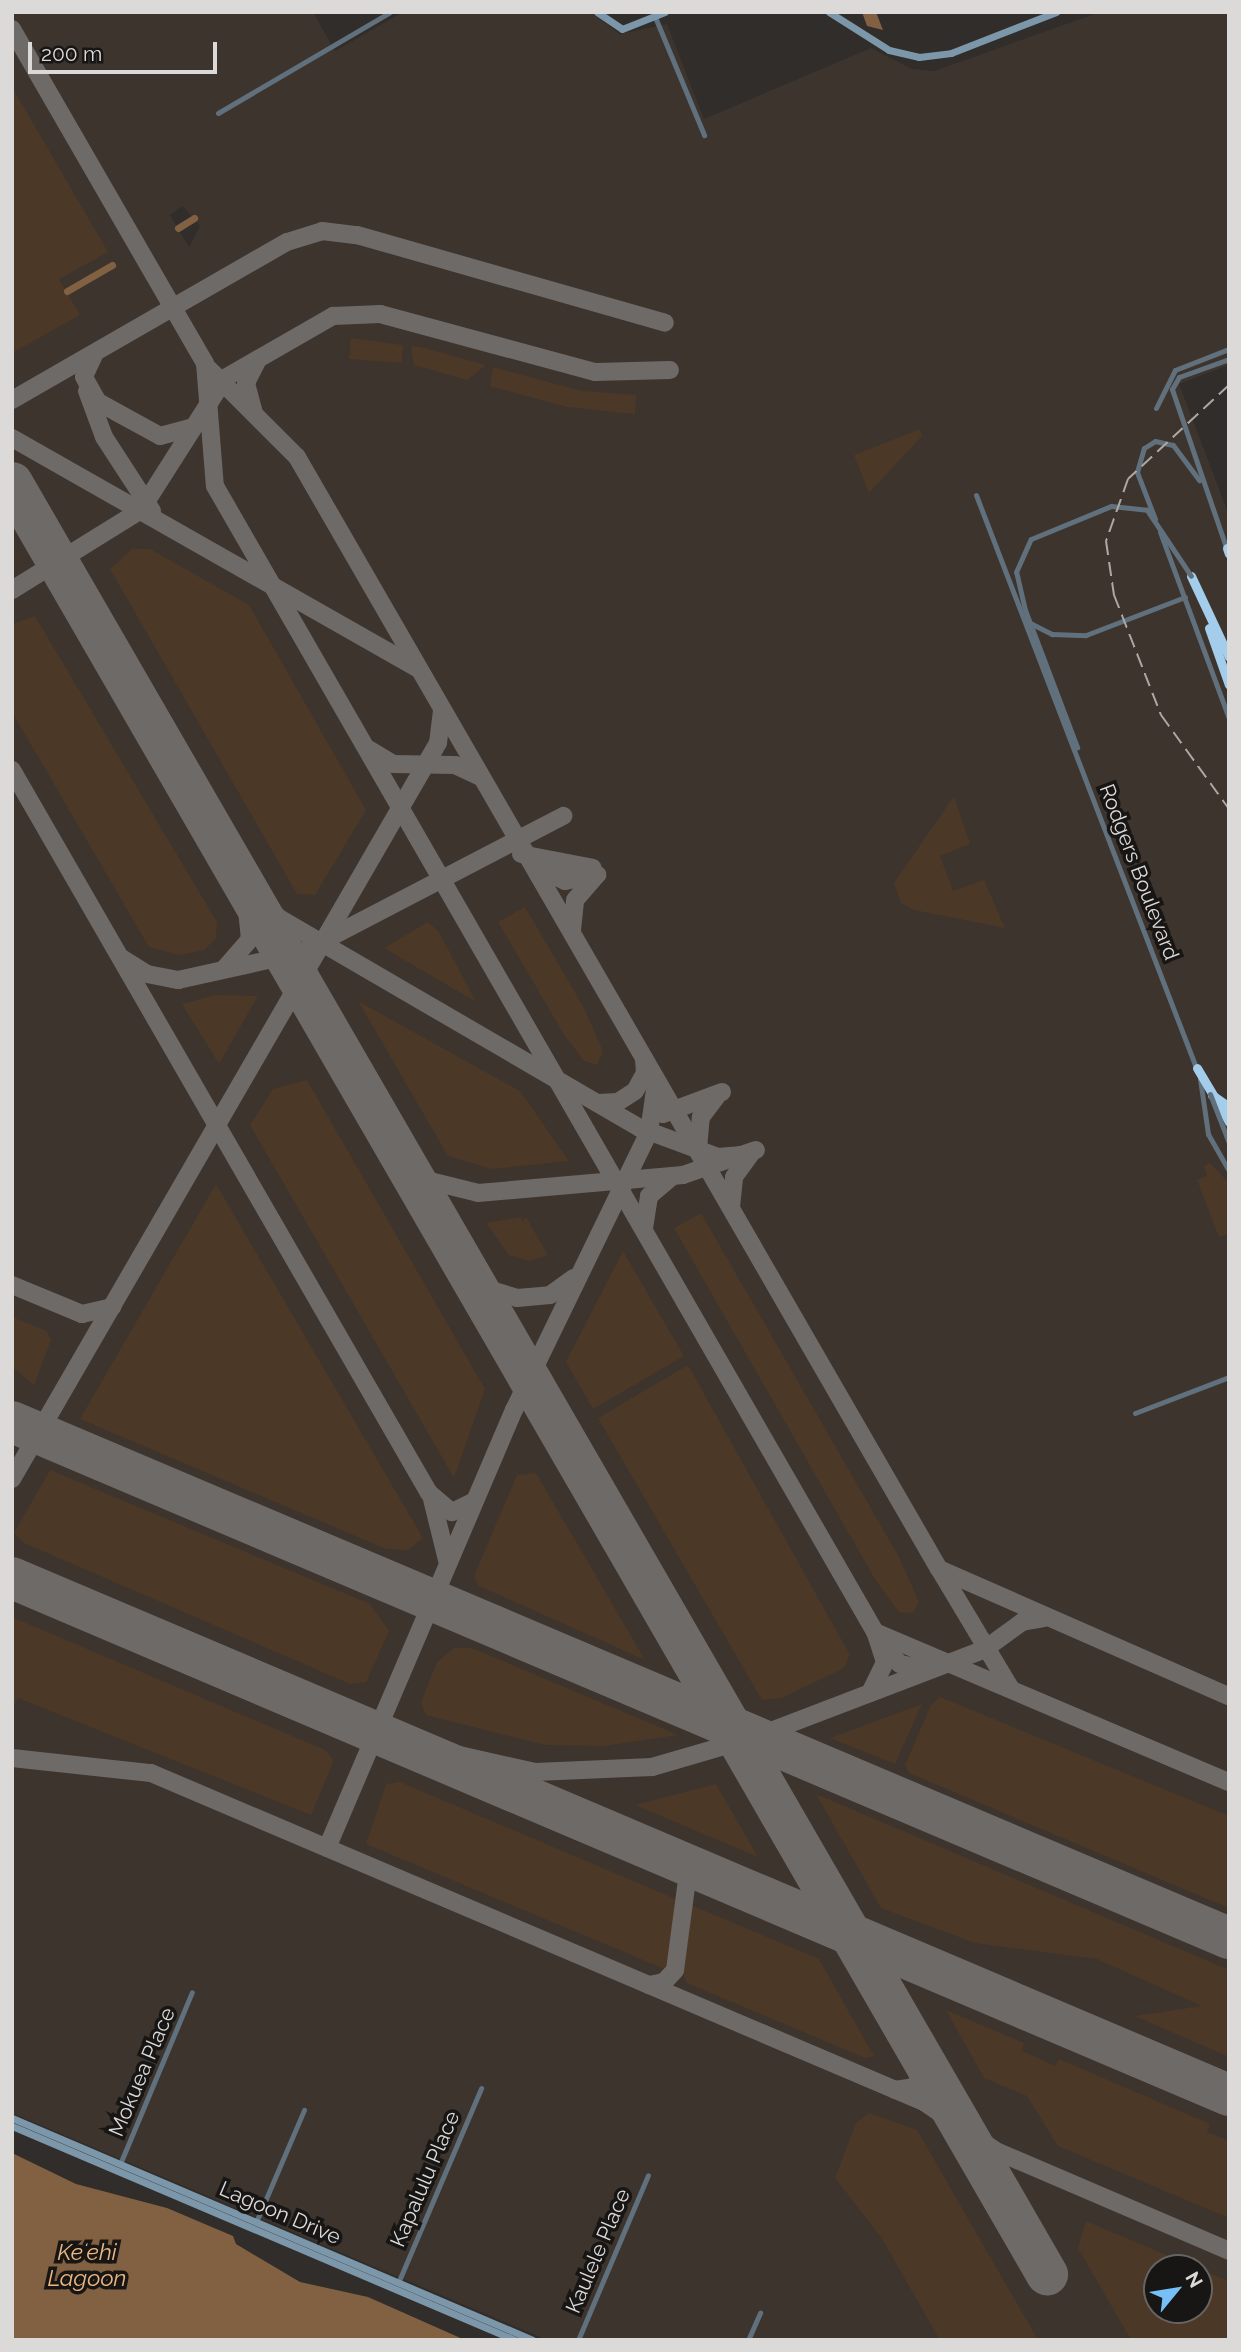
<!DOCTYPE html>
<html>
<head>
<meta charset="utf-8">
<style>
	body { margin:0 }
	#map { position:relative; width:1241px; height:2352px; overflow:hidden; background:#302d2a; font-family:Raleway,sans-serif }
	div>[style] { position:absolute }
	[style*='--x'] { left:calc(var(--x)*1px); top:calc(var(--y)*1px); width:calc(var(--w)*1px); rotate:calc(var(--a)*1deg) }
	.built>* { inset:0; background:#3c342d }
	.green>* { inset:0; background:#4c3826 }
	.water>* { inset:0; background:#816142 }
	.canal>* { height:7px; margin:-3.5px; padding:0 3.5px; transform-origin:3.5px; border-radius:3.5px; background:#816142 }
	.taxiway>* { height:18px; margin:-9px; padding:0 9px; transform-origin:9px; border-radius:9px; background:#6e6a68 }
	.runway>* { height:42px; margin:-21px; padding:0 21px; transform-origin:21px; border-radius:21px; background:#6e6a68 }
	.street>* { height:5px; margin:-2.5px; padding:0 2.5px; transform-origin:2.5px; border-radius:2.5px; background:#60707d }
	.secondary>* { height:7px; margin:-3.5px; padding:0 3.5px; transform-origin:3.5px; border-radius:3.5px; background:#7c96aa }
	.highway>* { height:9px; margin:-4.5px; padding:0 4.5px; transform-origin:4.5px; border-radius:4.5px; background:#a4cdec }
	.rail>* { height:2px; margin-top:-1px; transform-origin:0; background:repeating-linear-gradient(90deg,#aba8a6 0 14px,transparent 0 21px) }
	.street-bridge>* { height:5px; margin:-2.5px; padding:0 2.5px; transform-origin:2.5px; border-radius:2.5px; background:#60707d }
	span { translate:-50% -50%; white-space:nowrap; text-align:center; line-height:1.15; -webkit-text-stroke:7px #171614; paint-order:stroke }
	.street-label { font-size:21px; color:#dcdad8 }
	.water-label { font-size:23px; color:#edb784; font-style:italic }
	.frame { position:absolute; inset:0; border:14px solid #dcdad8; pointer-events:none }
	.north { position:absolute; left:1143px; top:2254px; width:70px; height:70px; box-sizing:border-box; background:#171614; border:2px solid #666462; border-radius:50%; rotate:60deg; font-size:19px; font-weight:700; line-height:28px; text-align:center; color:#dcdad8 }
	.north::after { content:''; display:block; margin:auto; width:24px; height:32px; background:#76c0f7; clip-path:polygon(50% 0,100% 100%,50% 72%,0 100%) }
	.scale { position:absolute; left:28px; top:42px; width:189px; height:32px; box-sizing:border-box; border:4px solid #dcdad8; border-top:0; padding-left:9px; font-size:21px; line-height:24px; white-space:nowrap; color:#dcdad8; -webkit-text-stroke:5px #171614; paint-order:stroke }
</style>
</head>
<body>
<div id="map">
	<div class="built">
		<div style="clip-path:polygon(evenodd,12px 12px,313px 12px,335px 51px,403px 12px,590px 12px,620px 34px,667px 24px,704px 119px,871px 48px,912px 69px,934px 71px,1100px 12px,1229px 12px,1229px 365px,1179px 384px,1229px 515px,1229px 2340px,547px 2340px,12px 2113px,12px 12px,183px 206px,200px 226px,189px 247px,170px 215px,183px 206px,12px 12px,1157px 2268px,1199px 2268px,1199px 2310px,1157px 2310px,1157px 2268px)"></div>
	</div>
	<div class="green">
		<div style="clip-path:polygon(12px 87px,108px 252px,59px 279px,80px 315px,12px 353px)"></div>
		<div style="clip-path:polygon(351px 338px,403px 345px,402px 363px,349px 359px)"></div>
		<div style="clip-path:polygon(411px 346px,421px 347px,486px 365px,467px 380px,414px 365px)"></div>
		<div style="clip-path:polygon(493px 367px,582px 391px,636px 395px,635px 414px,567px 407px,490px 386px)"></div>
		<div style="clip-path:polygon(920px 429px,922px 436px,869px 493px,854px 455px)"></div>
		<div style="clip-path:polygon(132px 549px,150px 549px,249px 605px,366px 810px,315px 895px,297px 894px,110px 569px)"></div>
		<div style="clip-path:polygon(35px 616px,217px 922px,216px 938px,204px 950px,179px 955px,149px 947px,12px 712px,12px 624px)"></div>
		<div style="clip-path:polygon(954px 796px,970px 844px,940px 856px,953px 891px,984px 880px,1005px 928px,914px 910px,901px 903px,894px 883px)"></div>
		<div style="clip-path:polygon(525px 907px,583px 1006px,603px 1051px,597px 1065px,584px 1061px,563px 1033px,498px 922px)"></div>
		<div style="clip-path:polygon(428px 922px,439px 932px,476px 1002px,384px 948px)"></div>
		<div style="clip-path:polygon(216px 995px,258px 996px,219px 1064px,182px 1004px)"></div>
		<div style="clip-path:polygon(358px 1001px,520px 1091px,569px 1161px,492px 1169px,448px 1156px)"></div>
		<div style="clip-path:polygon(307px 1080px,485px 1389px,454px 1478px,250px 1125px,273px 1089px)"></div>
		<div style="clip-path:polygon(1210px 1163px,1229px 1183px,1229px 1234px,1219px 1237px,1197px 1180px,1207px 1176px,1204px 1166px)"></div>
		<div style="clip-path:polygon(216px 1184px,423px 1538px,408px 1550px,386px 1549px,80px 1419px)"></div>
		<div style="clip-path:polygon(701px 1213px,899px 1557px,919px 1602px,913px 1613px,899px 1612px,876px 1581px,674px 1228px)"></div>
		<div style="clip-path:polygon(521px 1217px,522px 1222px,526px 1217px,548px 1255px,530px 1261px,509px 1255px,486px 1223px)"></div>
		<div style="clip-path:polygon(623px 1251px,684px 1356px,593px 1409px,566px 1362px)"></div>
		<div style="clip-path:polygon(12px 1317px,47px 1331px,51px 1340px,34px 1385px,12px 1367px)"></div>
		<div style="clip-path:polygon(688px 1365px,850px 1655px,844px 1668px,782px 1698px,762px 1700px,598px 1418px)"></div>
		<div style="clip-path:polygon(50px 1470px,370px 1604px,389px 1631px,366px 1682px,350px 1684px,24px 1543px,14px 1533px)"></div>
		<div style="clip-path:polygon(536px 1473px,645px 1660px,479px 1586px,474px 1576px,517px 1475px)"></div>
		<div style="clip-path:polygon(12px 1617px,325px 1750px,334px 1760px,311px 1815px,18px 1698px,12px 1709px)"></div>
		<div style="clip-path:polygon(454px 1648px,472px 1648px,678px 1735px,604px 1746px,545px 1745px,426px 1715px,421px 1702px,437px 1662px)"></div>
		<div style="clip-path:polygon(940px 1697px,1229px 1816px,1229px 1908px,909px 1773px,905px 1765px,931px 1705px)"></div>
		<div style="clip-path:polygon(922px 1704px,895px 1764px,830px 1738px)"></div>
		<div style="clip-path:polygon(400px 1782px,678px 1900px,667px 1970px,366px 1844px,386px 1784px)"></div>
		<div style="clip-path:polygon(716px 1784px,758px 1857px,635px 1805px)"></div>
		<div style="clip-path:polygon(816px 1794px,1229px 1970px,1229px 2057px,1135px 2016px,1202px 2006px,1097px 1959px,975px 1943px,881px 1908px)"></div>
		<div style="clip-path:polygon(689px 1904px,819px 1959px,874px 2056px,865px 2058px,687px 1983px,681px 1968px)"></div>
		<div style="clip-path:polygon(946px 2010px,1024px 2043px,1022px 2051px,1055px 2066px,1059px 2059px,1210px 2124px,1207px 2132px,1229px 2141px,1229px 2218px,1058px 2146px,1027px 2096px,984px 2078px)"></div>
		<div style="clip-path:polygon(869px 2113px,917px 2130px,1038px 2340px,940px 2340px,881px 2237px,835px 2178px,856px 2123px)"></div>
		<div style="clip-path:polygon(1086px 2221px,1197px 2268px,1157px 2268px,1157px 2310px,1199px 2310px,1199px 2269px,1229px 2281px,1229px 2340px,1131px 2340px,1078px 2248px)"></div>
	</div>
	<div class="water">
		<div style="clip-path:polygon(862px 12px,876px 12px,883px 30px,867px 26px)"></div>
		<div style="clip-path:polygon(12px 2153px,76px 2184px,167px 2208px,233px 2236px,236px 2244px,300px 2282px,368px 2297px,465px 2340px,12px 2340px)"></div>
	</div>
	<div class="canal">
		<div style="--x:178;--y:228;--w:19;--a:-32"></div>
		<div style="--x:67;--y:291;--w:52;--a:-30"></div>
	</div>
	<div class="taxiway">
		<div style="--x:12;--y:29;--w:386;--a:60"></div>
		<div style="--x:205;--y:363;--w:123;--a:85.4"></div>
		<div style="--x:215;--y:486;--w:1322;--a:60.06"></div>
		<div style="--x:875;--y:1632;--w:384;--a:23"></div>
		<div style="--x:95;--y:353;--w:26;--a:115"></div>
		<div style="--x:84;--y:377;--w:29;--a:61"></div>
		<div style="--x:98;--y:402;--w:71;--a:28.7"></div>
		<div style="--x:160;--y:436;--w:31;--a:-15"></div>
		<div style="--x:209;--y:369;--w:124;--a:45"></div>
		<div style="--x:297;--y:457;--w:1284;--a:60"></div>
		<div style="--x:939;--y:1569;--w:317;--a:23.7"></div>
		<div style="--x:87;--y:391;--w:49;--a:69.7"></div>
		<div style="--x:104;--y:437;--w:88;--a:57"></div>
		<div style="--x:12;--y:400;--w:317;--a:-29.9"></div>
		<div style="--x:287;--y:242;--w:37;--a:-17"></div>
		<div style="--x:322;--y:231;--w:35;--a:7"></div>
		<div style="--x:357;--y:235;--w:320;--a:15.9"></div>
		<div style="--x:254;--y:413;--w:31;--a:-105"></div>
		<div style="--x:246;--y:383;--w:27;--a:-63"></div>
		<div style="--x:12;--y:438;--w:467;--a:29.6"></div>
		<div style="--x:12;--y:590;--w:152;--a:-31.8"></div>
		<div style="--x:141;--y:510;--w:156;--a:-57.5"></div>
		<div style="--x:225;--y:378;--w:125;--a:-29.9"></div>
		<div style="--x:333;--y:316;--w:47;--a:-2.4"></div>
		<div style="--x:380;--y:314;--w:223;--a:15.1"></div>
		<div style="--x:595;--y:372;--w:75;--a:-1.5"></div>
		<div style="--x:370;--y:750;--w:27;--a:31"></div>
		<div style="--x:393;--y:764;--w:62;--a:0.9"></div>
		<div style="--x:455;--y:765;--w:29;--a:25"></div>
		<div style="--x:12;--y:770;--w:835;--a:60.03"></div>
		<div style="--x:429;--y:1493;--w:30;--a:40"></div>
		<div style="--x:452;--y:1512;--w:25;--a:-26"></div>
		<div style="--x:521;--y:854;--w:73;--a:11"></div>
		<div style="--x:535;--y:868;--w:33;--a:23"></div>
		<div style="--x:565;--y:881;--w:33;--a:-11"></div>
		<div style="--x:242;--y:881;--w:52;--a:45"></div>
		<div style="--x:279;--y:918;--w:418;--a:30.2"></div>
		<div style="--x:640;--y:1128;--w:83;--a:20.4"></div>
		<div style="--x:718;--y:1157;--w:24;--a:-5"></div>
		<div style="--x:572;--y:930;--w:30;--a:-84"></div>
		<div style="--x:575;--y:900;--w:32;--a:-49"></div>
		<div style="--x:123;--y:959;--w:28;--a:32"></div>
		<div style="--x:147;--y:974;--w:32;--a:11"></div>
		<div style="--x:178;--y:980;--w:125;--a:-12.5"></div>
		<div style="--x:300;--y:953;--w:297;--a:-27.5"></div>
		<div style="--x:225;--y:968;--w:38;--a:-49"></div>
		<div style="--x:250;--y:939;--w:48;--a:-95.9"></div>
		<div style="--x:598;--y:1103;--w:20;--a:-3"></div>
		<div style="--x:618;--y:1102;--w:20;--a:-33"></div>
		<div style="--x:635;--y:1091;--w:21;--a:-61"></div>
		<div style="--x:645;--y:1073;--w:15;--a:-94"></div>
		<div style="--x:663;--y:1114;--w:63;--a:-20.4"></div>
		<div style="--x:394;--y:1143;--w:52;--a:46.5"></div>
		<div style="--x:430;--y:1181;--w:49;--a:14"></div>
		<div style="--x:478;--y:1193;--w:206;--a:-5"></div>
		<div style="--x:683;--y:1175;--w:77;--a:-18.9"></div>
		<div style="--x:698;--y:1149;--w:32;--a:-85"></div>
		<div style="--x:701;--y:1117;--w:26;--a:-53"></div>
		<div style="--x:731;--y:1207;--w:30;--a:-84"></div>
		<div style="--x:734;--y:1177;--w:29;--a:-54"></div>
		<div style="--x:644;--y:1228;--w:32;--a:-81"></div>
		<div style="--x:649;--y:1196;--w:30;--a:-40"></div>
		<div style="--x:463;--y:1264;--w:35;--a:45"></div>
		<div style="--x:488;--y:1289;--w:30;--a:17"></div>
		<div style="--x:517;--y:1298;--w:33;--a:-5"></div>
		<div style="--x:550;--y:1295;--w:29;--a:-36"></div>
		<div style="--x:12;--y:1285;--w:76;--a:22.5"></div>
		<div style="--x:82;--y:1314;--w:31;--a:-13"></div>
		<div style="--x:12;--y:1479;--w:850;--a:-59.94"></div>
		<div style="--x:438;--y:743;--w:34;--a:-83"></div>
		<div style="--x:432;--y:1499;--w:63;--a:76.2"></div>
		<div style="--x:941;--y:1572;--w:136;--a:59.1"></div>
		<div style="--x:883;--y:1644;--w:26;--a:50"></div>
		<div style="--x:900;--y:1664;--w:28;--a:10"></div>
		<div style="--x:870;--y:1693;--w:34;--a:-64"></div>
		<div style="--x:885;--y:1662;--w:32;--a:-108"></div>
		<div style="--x:393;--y:1740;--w:146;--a:12.7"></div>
		<div style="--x:535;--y:1772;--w:117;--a:-2.4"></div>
		<div style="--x:652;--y:1767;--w:107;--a:-16.2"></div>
		<div style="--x:755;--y:1737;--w:246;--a:-20.9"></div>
		<div style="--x:985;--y:1649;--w:46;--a:-36.1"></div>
		<div style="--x:1022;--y:1622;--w:22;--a:-10"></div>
		<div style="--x:12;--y:1758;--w:140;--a:6.2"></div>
		<div style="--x:151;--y:1773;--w:840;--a:23.06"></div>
		<div style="--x:924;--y:2102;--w:87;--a:34.2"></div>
		<div style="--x:996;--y:2151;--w:254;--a:23.2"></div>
		<div style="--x:327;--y:1848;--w:476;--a:-66.9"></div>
		<div style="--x:514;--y:1410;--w:309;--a:-64.1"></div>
		<div style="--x:649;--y:1132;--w:49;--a:-81.9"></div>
		<div style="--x:649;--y:1985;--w:15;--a:-11"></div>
		<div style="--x:664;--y:1982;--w:16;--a:-47"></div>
		<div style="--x:675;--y:1970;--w:106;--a:-82.4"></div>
		<div style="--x:895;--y:2090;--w:19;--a:-9"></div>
		<div style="--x:914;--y:2087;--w:16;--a:-55"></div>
		<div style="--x:923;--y:2074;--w:51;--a:-112"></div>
	</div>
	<div class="runway">
		<div style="--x:12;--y:483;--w:2069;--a:59.98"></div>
		<div style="--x:12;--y:1422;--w:1322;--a:22.98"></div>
		<div style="--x:12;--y:1578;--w:1322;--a:23.02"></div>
	</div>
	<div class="street">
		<div style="--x:655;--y:17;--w:128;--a:67.4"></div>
		<div style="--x:218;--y:113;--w:199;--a:-30.4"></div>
		<div style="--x:1156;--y:408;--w:42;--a:-63.4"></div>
		<div style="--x:1175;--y:370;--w:58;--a:-21.3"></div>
		<div style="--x:976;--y:495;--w:616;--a:68.98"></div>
		<div style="--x:1155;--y:519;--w:50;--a:-111"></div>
		<div style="--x:1137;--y:472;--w:25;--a:-74"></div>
		<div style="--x:1144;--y:448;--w:13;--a:-32"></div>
		<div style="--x:1155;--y:441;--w:18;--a:13"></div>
		<div style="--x:1173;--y:445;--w:44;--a:53.4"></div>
		<div style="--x:1160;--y:532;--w:199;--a:69.7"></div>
		<div style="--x:1227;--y:550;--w:170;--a:-108.9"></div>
		<div style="--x:1172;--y:389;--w:14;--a:-60"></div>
		<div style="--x:1179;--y:377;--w:53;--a:-19.8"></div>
		<div style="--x:1025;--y:610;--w:39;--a:-103"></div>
		<div style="--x:1016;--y:572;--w:36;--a:-66"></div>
		<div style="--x:1031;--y:539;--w:87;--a:-22.4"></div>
		<div style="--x:1111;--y:506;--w:36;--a:6"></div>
		<div style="--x:1030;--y:623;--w:25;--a:27"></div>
		<div style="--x:1052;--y:634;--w:34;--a:2"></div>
		<div style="--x:1086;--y:635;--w:106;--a:-21"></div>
		<div style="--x:1200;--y:1079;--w:56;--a:81.7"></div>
		<div style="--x:1208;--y:1134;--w:43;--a:60.4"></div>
		<div style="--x:1135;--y:1413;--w:101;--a:-21"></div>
		<div style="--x:120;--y:2164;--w:186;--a:-67.3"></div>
		<div style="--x:256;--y:2222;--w:122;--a:-66.8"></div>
		<div style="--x:398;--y:2283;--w:212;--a:-66.9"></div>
		<div style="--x:578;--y:2340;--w:179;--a:-67"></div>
		<div style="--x:748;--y:2340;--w:30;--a:-66"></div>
	</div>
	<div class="secondary">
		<div style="--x:597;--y:12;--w:30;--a:34"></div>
		<div style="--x:622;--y:29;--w:46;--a:-21.6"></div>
		<div style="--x:829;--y:12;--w:71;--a:32.3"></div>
		<div style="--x:889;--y:50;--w:31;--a:13"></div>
		<div style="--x:919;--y:57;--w:32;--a:-7"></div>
		<div style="--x:951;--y:53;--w:113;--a:-21.3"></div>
		<div style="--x:12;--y:2118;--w:566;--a:23.08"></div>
		<div style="--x:12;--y:2126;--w:547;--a:23.05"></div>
	</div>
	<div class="highway">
		<div style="--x:1227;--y:548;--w:6;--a:72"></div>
		<div style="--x:1191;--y:576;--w:89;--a:64.9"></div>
		<div style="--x:1209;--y:628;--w:60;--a:70.7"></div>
		<div style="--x:1197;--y:1068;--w:63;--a:59.3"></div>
		<div style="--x:1212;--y:1095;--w:21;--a:35"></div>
	</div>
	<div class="rail">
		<div style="--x:1229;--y:385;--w:138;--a:137.1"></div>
		<div style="--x:1128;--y:479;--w:66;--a:109.5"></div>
		<div style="--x:1106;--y:541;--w:55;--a:81.6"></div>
		<div style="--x:1114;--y:595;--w:129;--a:68.6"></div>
		<div style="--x:1161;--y:715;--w:116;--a:54.1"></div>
	</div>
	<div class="street-bridge">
		<div style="--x:1147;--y:510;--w:79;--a:56.3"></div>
		<div style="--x:1025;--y:610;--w:147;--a:69.2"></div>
		<div style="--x:1210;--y:1094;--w:53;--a:68.8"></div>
	</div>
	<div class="street-label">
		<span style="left:1139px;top:872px;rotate:69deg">Rodgers Boulevard</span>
		<span style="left:142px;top:2072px;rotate:-67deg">Mokuea Place</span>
		<span style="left:425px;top:2179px;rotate:-67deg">Kapalulu Place</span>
		<span style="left:280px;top:2213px;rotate:23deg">Lagoon Drive</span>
		<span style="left:598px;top:2251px;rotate:-67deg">Kaulele Place</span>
	</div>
	<div class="water-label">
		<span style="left:87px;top:2265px">Keʻehi<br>Lagoon</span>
	</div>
	<div class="frame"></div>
	<div class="north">N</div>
	<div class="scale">200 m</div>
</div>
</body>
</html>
